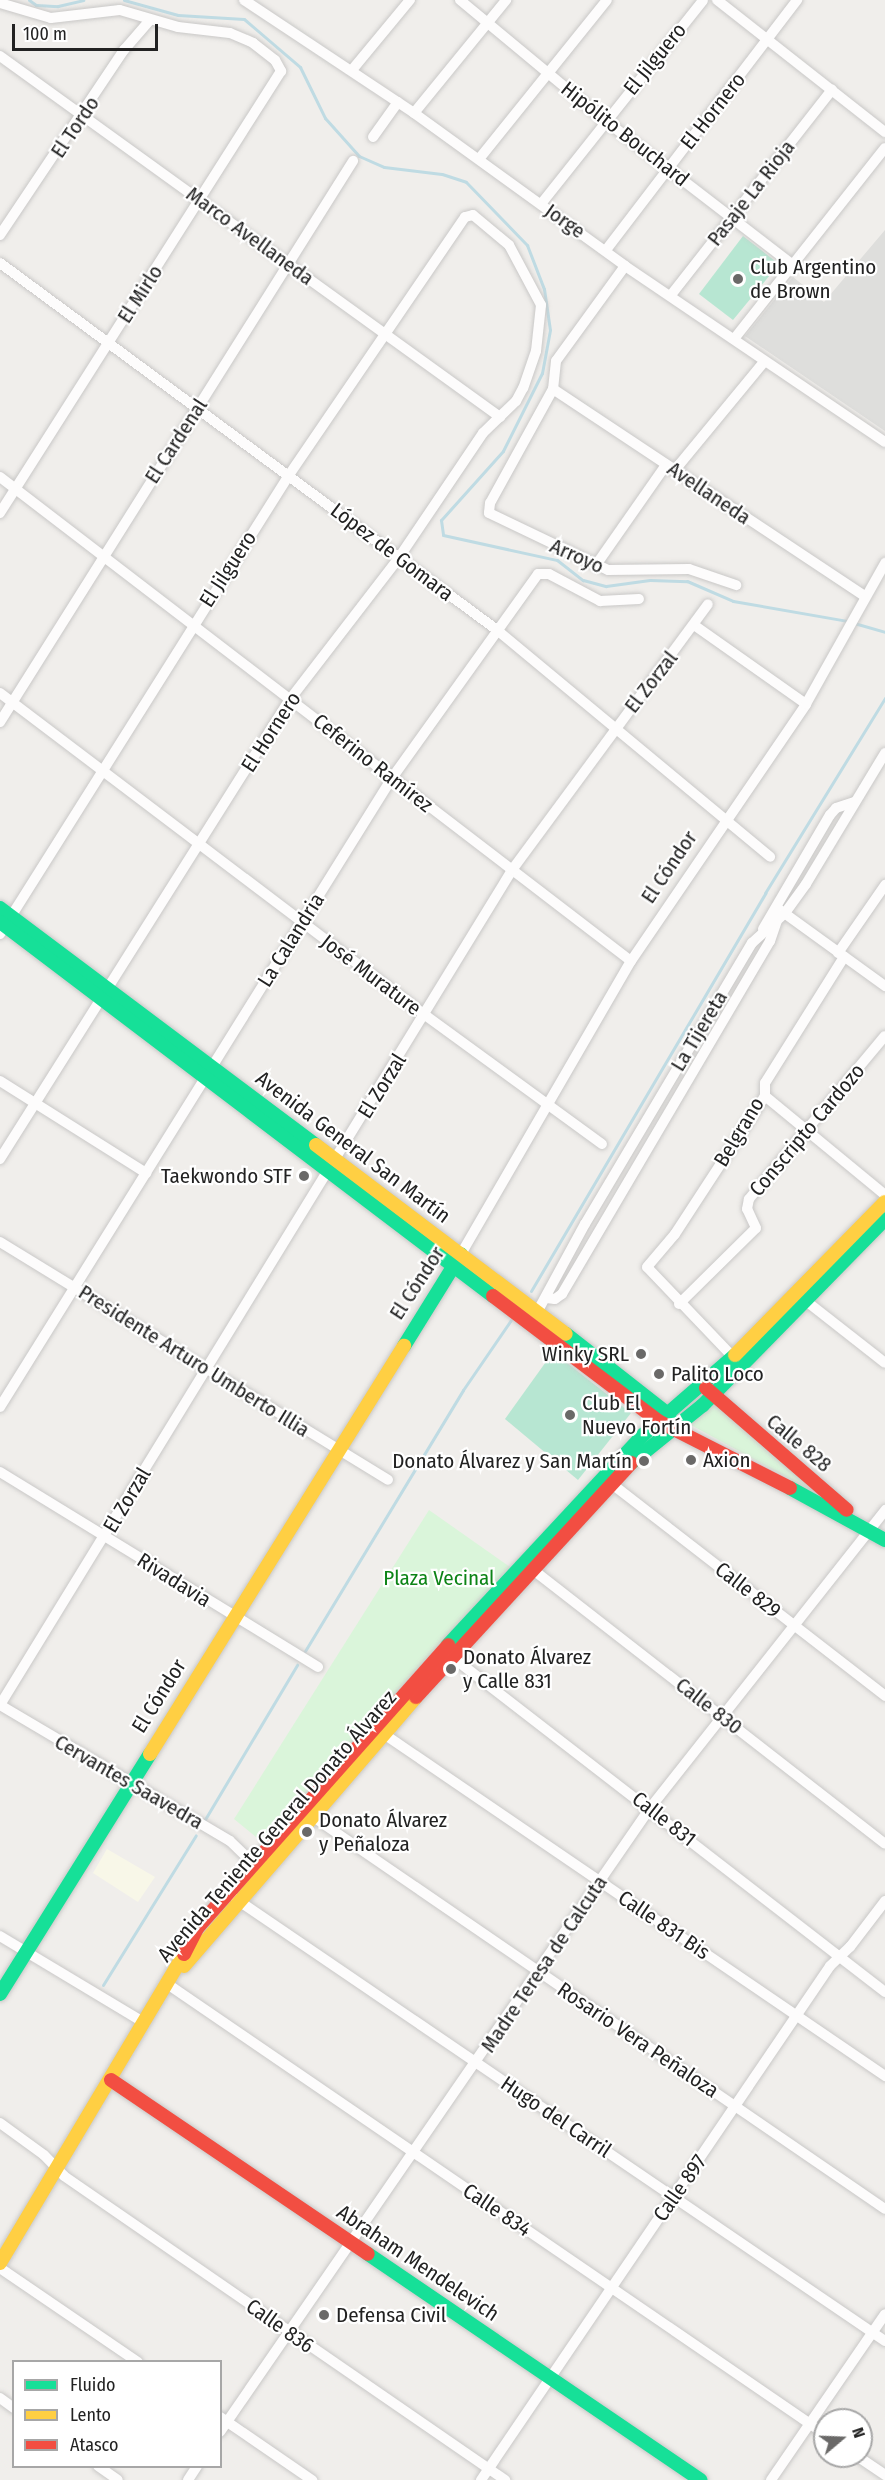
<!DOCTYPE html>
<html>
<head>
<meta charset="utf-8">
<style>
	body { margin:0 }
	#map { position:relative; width:885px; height:2480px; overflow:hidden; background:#f0eeeb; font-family:"Fira Sans Condensed",sans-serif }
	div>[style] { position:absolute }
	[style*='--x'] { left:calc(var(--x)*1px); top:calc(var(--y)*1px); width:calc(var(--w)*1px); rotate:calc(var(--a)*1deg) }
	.education>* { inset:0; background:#f8f7e8 }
	.religious>* { inset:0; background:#dededc }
	.park>* { inset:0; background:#daf5da }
	.pitch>* { inset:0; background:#b7e6d2 }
	.stream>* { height:3px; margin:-1.5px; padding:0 1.5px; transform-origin:1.5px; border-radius:1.5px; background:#bfdbe3 }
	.roads { filter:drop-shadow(0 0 2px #c9c8c7) drop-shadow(0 0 2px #c9c8c7) }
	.street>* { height:10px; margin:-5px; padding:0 5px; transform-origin:5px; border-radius:5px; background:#fdfcfc }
	.fast>* { height:14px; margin:-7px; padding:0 7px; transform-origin:7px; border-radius:7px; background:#16e098 }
	.slow>* { height:14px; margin:-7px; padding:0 7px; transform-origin:7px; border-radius:7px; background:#ffcf43 }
	.jam>* { height:14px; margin:-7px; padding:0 7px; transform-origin:7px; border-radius:7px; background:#f24e42 }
	.dots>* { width:16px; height:16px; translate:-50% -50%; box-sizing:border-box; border:3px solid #fff; border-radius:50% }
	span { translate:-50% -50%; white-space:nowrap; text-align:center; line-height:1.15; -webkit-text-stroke:4.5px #fff; paint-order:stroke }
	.street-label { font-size:21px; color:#222 }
	.poi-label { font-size:21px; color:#222 }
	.left { translate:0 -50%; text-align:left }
	.right { translate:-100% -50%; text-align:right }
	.park-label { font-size:21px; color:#0c8416 }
	.legend { position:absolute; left:12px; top:2360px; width:210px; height:108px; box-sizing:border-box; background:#fff; border:2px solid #a7a7a7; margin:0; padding:8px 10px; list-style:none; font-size:18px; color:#222 }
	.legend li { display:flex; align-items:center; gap:12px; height:30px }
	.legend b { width:30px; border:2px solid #a7a7a7 }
	.north { position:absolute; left:813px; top:2408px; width:60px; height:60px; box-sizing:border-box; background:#fff; border:2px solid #a7a7a7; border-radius:50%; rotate:71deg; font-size:16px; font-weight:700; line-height:24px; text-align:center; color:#222 }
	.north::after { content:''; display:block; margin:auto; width:21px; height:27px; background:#6a6968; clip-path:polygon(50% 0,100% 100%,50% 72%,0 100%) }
	.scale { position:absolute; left:12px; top:24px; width:146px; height:27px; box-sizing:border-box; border:3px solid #222; border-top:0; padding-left:8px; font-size:18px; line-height:21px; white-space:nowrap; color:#222; -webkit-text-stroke:4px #fff; paint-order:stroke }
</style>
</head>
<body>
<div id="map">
	<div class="education">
		<div style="clip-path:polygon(107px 1849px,155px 1877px,138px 1902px,93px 1873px)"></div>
	</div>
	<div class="religious">
		<div style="clip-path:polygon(885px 230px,885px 431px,745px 336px,793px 277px,824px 302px)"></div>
	</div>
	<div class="park">
		<div style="clip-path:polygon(716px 1404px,816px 1489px,812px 1491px,689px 1424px)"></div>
		<div style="clip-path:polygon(429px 1510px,510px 1567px,262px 1842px,234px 1819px)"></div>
	</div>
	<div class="pitch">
		<div style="clip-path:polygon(743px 236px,779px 264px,733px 320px,699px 294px)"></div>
		<div style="clip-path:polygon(553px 1352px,631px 1413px,578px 1480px,505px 1419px)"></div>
	</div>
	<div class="stream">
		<div style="--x:29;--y:0;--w:9;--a:36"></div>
		<div style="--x:36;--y:5;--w:22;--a:3"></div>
		<div style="--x:58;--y:6;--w:26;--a:-13"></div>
		<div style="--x:124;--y:0;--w:56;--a:15.5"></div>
		<div style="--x:178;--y:15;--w:66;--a:3.5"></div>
		<div style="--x:244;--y:19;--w:74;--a:40.6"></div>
		<div style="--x:300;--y:67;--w:57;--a:63.9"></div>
		<div style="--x:325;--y:118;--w:51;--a:48.2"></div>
		<div style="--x:359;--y:156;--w:27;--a:24"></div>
		<div style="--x:384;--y:167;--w:58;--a:6.9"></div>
		<div style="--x:442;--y:174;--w:25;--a:18"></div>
		<div style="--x:466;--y:182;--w:88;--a:45.9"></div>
		<div style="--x:527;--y:245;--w:47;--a:68.9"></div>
		<div style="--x:544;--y:289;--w:41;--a:81.7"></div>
		<div style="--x:550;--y:330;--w:44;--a:100.5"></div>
		<div style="--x:542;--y:373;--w:87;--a:116.6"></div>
		<div style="--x:503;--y:451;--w:93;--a:131.9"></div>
		<div style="--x:441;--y:520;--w:15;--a:82"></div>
		<div style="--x:443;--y:535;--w:117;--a:12.4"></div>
		<div style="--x:557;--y:560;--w:33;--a:38"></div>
		<div style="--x:583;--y:580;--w:24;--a:15"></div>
		<div style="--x:606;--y:586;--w:44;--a:-7.8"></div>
		<div style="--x:650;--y:580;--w:37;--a:2"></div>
		<div style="--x:687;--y:581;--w:50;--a:23.5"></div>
		<div style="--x:733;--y:601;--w:117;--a:9.9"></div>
		<div style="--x:854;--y:623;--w:32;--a:16"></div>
		<div style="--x:531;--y:1291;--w:462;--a:-59.5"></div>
		<div style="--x:765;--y:893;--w:229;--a:-58.4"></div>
		<div style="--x:305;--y:1651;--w:305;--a:-58.8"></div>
		<div style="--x:463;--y:1390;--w:85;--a:-55.6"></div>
		<div style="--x:204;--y:1821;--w:182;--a:-59.2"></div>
		<div style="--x:103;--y:1985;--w:176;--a:-58.2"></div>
	</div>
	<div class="roads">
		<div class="street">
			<div style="--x:244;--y:0;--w:204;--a:33.6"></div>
			<div style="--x:414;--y:113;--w:261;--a:35.9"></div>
			<div style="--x:625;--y:266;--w:314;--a:34.1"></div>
			<div style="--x:460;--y:0;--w:190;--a:39.7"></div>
			<div style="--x:606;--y:121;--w:235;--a:37.6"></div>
			<div style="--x:717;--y:0;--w:214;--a:38.2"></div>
			<div style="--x:0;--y:3;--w:53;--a:16.4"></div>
			<div style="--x:51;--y:18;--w:69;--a:-6.6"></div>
			<div style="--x:120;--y:10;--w:60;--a:16.3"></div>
			<div style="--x:178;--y:27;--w:52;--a:6.6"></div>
			<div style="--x:230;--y:33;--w:25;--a:23"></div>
			<div style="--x:253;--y:43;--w:28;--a:38"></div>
			<div style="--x:275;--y:60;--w:13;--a:61"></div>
			<div style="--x:281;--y:71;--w:524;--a:122.45"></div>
			<div style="--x:0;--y:56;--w:617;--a:35.83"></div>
			<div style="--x:352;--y:70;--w:91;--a:-50.4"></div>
			<div style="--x:414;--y:113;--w:146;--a:-50.8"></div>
			<div style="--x:373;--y:137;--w:43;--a:-54.5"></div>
			<div style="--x:479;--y:159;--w:204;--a:-51.2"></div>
			<div style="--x:541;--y:204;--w:260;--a:-51.5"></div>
			<div style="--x:0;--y:235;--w:223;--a:-56.2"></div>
			<div style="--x:124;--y:50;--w:40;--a:-49"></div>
			<div style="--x:606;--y:250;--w:315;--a:-52.6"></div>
			<div style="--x:0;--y:263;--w:618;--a:36.44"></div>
			<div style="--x:497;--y:630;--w:355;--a:39.7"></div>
			<div style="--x:625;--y:266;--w:117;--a:126"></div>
			<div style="--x:556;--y:361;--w:28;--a:96"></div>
			<div style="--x:553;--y:389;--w:130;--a:118.9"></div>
			<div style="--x:490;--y:503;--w:10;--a:96"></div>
			<div style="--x:489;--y:513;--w:132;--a:25.6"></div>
			<div style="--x:608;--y:570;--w:81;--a:-0.7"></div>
			<div style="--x:689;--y:569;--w:50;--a:18.8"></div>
			<div style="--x:671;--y:295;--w:261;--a:-51.9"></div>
			<div style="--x:734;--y:339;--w:243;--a:-51.7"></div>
			<div style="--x:553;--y:389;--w:374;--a:33.6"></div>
			<div style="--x:674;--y:471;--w:141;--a:-50.5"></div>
			<div style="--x:0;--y:477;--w:795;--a:37.49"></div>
			<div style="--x:596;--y:565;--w:122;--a:-55"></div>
			<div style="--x:694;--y:625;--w:137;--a:35.2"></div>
			<div style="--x:0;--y:693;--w:533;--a:37.15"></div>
			<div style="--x:425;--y:1015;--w:219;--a:36.1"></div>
			<div style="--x:0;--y:722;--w:663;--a:-57.82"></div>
			<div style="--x:780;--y:910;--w:130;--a:35.9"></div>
			<div style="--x:763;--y:929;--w:132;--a:-59.6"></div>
			<div style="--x:830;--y:815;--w:9;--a:-49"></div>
			<div style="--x:836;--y:808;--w:20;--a:-18"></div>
			<div style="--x:0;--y:934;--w:542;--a:-57.8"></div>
			<div style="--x:289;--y:475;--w:312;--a:-55.7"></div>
			<div style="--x:465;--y:217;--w:8;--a:-14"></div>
			<div style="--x:473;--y:215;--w:47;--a:39.8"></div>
			<div style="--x:509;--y:245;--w:68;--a:61.9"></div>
			<div style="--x:541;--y:305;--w:46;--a:96.2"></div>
			<div style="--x:536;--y:351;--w:39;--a:109"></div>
			<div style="--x:523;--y:388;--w:15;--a:118"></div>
			<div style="--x:516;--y:401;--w:46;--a:135.9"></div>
			<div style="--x:483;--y:433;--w:152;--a:124"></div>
			<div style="--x:398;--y:559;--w:177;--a:127.6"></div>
			<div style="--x:290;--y:699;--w:544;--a:122.23"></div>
			<div style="--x:838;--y:953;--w:83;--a:-55.3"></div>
			<div style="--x:0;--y:1081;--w:173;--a:32.2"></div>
			<div style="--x:765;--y:1096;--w:156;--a:39.5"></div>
			<div style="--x:0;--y:1242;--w:455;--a:31.5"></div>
			<div style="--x:461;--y:1254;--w:339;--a:-59.9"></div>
			<div style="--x:631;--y:961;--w:311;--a:-55.7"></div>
			<div style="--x:806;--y:704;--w:162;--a:-60.7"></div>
			<div style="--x:546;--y:1298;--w:9;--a:6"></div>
			<div style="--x:555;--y:1299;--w:9;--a:-36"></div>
			<div style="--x:562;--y:1294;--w:410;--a:-59.5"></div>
			<div style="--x:770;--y:941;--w:21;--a:-71"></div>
			<div style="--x:806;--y:1301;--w:100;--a:38.1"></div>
			<div style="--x:679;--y:1304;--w:108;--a:-44.6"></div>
			<div style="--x:756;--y:1228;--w:21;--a:-115"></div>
			<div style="--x:747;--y:1209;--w:10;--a:-79"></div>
			<div style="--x:749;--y:1199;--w:212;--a:-50.2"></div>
			<div style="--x:535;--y:1316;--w:105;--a:-61.5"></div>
			<div style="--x:585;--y:1224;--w:327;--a:-59.3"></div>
			<div style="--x:752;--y:943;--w:45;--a:-42.3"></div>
			<div style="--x:785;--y:913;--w:36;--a:-54"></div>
			<div style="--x:806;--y:884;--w:153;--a:-58.9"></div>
			<div style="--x:733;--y:1357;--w:124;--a:-133.7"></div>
			<div style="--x:647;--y:1267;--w:43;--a:-49.7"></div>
			<div style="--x:675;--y:1234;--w:165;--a:-56.9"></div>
			<div style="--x:765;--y:1096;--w:13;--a:-90"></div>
			<div style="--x:765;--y:1083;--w:149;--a:-57.9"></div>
			<div style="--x:0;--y:1407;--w:741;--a:-58.07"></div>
			<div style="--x:392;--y:778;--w:251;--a:-54.4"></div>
			<div style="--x:538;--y:574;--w:11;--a:0"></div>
			<div style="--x:549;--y:574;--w:58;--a:27.9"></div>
			<div style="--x:600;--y:601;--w:39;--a:-3"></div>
			<div style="--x:0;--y:1472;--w:373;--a:31.5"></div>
			<div style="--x:612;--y:1484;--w:346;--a:37.8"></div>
			<div style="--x:532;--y:1569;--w:447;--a:37.9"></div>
			<div style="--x:447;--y:1653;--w:554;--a:37.74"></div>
			<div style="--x:0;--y:1705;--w:979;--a:-58.48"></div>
			<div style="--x:512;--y:870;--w:330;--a:-53.6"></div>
			<div style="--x:0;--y:1705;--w:267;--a:30.6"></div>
			<div style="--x:230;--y:1841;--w:33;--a:44"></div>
			<div style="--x:384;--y:1734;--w:607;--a:34.32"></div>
			<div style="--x:309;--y:1814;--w:698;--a:34.44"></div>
			<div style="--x:236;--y:1899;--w:785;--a:34.26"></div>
			<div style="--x:0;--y:1936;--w:169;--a:31"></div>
			<div style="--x:169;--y:1985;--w:795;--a:34.39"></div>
			<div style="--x:0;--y:2123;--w:54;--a:36"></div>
			<div style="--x:44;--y:2155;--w:29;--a:46"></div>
			<div style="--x:64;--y:2176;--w:536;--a:34.58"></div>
			<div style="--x:0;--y:2268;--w:167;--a:34.3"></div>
			<div style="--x:0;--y:2398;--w:17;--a:36"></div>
			<div style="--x:220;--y:2417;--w:112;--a:34.4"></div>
			<div style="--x:220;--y:2432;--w:758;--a:-55.43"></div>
			<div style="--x:650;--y:1808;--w:380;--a:-51.7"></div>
			<div style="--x:857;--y:2456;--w:34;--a:34"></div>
			<div style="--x:98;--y:2466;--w:24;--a:35"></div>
			<div style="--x:188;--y:2480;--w:17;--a:-57"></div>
			<div style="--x:481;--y:2480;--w:621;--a:-55.82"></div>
			<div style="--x:830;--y:1966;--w:28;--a:-44"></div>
			<div style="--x:850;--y:1947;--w:58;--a:-52.7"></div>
			<div style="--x:771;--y:2480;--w:201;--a:-55.5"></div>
		</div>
		<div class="fast">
			<div style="--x:0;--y:908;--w:395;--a:36.9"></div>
			<div style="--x:0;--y:922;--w:619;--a:37.18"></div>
			<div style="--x:566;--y:1334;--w:130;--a:38.1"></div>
			<div style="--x:668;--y:1414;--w:8;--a:67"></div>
			<div style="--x:404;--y:1346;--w:108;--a:-58.2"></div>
			<div style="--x:631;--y:1463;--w:92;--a:-38.9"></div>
			<div style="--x:703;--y:1405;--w:260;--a:-45.6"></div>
			<div style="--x:790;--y:1488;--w:108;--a:28.7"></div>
			<div style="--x:448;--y:1645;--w:287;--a:-47.1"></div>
			<div style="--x:643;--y:1435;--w:122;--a:-41"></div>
			<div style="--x:0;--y:1994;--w:283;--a:-58"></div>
			<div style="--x:368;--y:2254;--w:402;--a:34.2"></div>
		</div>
		<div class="slow">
			<div style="--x:316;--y:1145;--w:313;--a:37.1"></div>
			<div style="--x:735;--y:1355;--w:214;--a:-45.6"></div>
			<div style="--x:150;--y:1754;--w:481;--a:-58.1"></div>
			<div style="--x:184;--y:1966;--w:355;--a:-49.2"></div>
			<div style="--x:0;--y:2263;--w:360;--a:-59.2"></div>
		</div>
		<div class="jam">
			<div style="--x:493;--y:1296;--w:207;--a:37.1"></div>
			<div style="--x:658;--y:1421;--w:148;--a:26.9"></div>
			<div style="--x:706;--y:1388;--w:186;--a:40.9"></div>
			<div style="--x:416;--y:1697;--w:318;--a:-47.4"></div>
			<div style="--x:184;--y:1954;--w:30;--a:-63"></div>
			<div style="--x:198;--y:1927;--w:377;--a:-48.4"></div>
			<div style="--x:111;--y:2080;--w:310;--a:34.1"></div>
		</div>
	</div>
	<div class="dots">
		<div style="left:738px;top:279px;background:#6a6968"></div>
		<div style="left:304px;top:1176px;background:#6a6968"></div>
		<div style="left:641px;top:1354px;background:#6a6968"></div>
		<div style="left:659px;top:1374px;background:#6a6968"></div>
		<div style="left:570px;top:1415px;background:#6a6968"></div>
		<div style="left:691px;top:1460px;background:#6a6968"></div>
		<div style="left:644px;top:1461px;background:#6a6968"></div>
		<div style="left:451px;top:1669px;background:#6a6968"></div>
		<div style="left:307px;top:1832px;background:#6a6968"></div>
		<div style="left:324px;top:2315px;background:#6a6968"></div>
	</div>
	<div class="street-label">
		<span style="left:655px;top:59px;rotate:-51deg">El Jilguero</span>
		<span style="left:713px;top:111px;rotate:-52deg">El Hornero</span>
		<span style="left:75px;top:127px;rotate:-56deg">El Tordo</span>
		<span style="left:625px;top:134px;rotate:38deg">Hipólito Bouchard</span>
		<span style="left:751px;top:193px;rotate:-52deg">Pasaje La Rioja</span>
		<span style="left:565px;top:221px;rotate:35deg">Jorge</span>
		<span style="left:250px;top:236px;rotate:36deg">Marco Avellaneda</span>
		<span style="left:140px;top:294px;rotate:-57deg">El Mirlo</span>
		<span style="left:176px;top:441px;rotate:-57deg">El Cardenal</span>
		<span style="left:709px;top:493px;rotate:34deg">Avellaneda</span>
		<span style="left:392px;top:552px;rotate:37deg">López de Gomara</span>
		<span style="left:577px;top:556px;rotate:24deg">Arroyo</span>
		<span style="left:228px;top:569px;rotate:-57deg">El Jilguero</span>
		<span style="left:651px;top:682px;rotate:-52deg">El Zorzal</span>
		<span style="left:271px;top:732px;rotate:-57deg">El Hornero</span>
		<span style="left:373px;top:763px;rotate:38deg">Ceferino Ramírez</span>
		<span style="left:669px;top:867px;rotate:-56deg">El Cóndor</span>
		<span style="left:291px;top:940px;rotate:-58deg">La Calandria</span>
		<span style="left:371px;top:975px;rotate:37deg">José Murature</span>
		<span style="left:699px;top:1031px;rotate:-59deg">La Tijereta</span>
		<span style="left:382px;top:1086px;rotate:-58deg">El Zorzal</span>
		<span style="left:807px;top:1130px;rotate:-50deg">Conscripto Cardozo</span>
		<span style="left:739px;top:1132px;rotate:-59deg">Belgrano</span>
		<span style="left:353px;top:1147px;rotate:37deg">Avenida General San Martín</span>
		<span style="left:417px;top:1283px;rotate:-57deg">El Cóndor</span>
		<span style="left:194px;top:1361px;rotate:32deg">Presidente Arturo Umberto Illia</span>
		<span style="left:799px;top:1443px;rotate:40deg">Calle 828</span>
		<span style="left:127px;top:1500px;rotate:-59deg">El Zorzal</span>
		<span style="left:174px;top:1580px;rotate:32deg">Rivadavia</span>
		<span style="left:748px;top:1590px;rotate:38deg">Calle 829</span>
		<span style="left:159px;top:1696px;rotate:-58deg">El Cóndor</span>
		<span style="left:709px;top:1706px;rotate:38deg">Calle 830</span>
		<span style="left:129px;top:1782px;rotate:30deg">Cervantes Saavedra</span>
		<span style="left:664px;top:1819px;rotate:38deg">Calle 831</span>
		<span style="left:277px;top:1826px;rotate:-49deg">Avenida Teniente General Donato Álvarez</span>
		<span style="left:664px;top:1925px;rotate:34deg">Calle 831 Bis</span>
		<span style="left:544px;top:1964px;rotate:-56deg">Madre Teresa de Calcuta</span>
		<span style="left:638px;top:2040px;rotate:34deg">Rosario Vera Peñaloza</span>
		<span style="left:556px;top:2117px;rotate:34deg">Hugo del Carril</span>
		<span style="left:680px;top:2188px;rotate:-55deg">Calle 897</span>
		<span style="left:497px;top:2210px;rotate:34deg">Calle 834</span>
		<span style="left:418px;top:2263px;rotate:34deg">Abraham Mendelevich</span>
		<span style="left:280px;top:2326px;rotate:35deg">Calle 836</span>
	</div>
	<div class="poi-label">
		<span class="left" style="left:750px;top:279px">Club Argentino<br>de Brown</span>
		<span class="right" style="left:292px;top:1176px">Taekwondo STF</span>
		<span class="right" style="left:629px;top:1354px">Winky SRL</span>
		<span class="left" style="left:671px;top:1374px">Palito Loco</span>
		<span class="left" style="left:582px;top:1415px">Club El<br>Nuevo Fortín</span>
		<span class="left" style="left:703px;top:1460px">Axion</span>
		<span class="right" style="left:632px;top:1461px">Donato Álvarez y San Martín</span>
		<span class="left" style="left:463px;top:1669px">Donato Álvarez<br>y Calle 831</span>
		<span class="left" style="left:319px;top:1832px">Donato Álvarez<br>y Peñaloza</span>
		<span class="left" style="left:336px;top:2315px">Defensa Civil</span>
	</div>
	<div class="park-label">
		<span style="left:439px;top:1578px">Plaza Vecinal</span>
	</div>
	<ul class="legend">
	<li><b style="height:8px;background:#16e098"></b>Fluido</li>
	<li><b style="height:8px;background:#ffcf43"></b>Lento</li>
	<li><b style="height:8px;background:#f24e42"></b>Atasco</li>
	</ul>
	<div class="north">N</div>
	<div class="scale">100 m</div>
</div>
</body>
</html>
